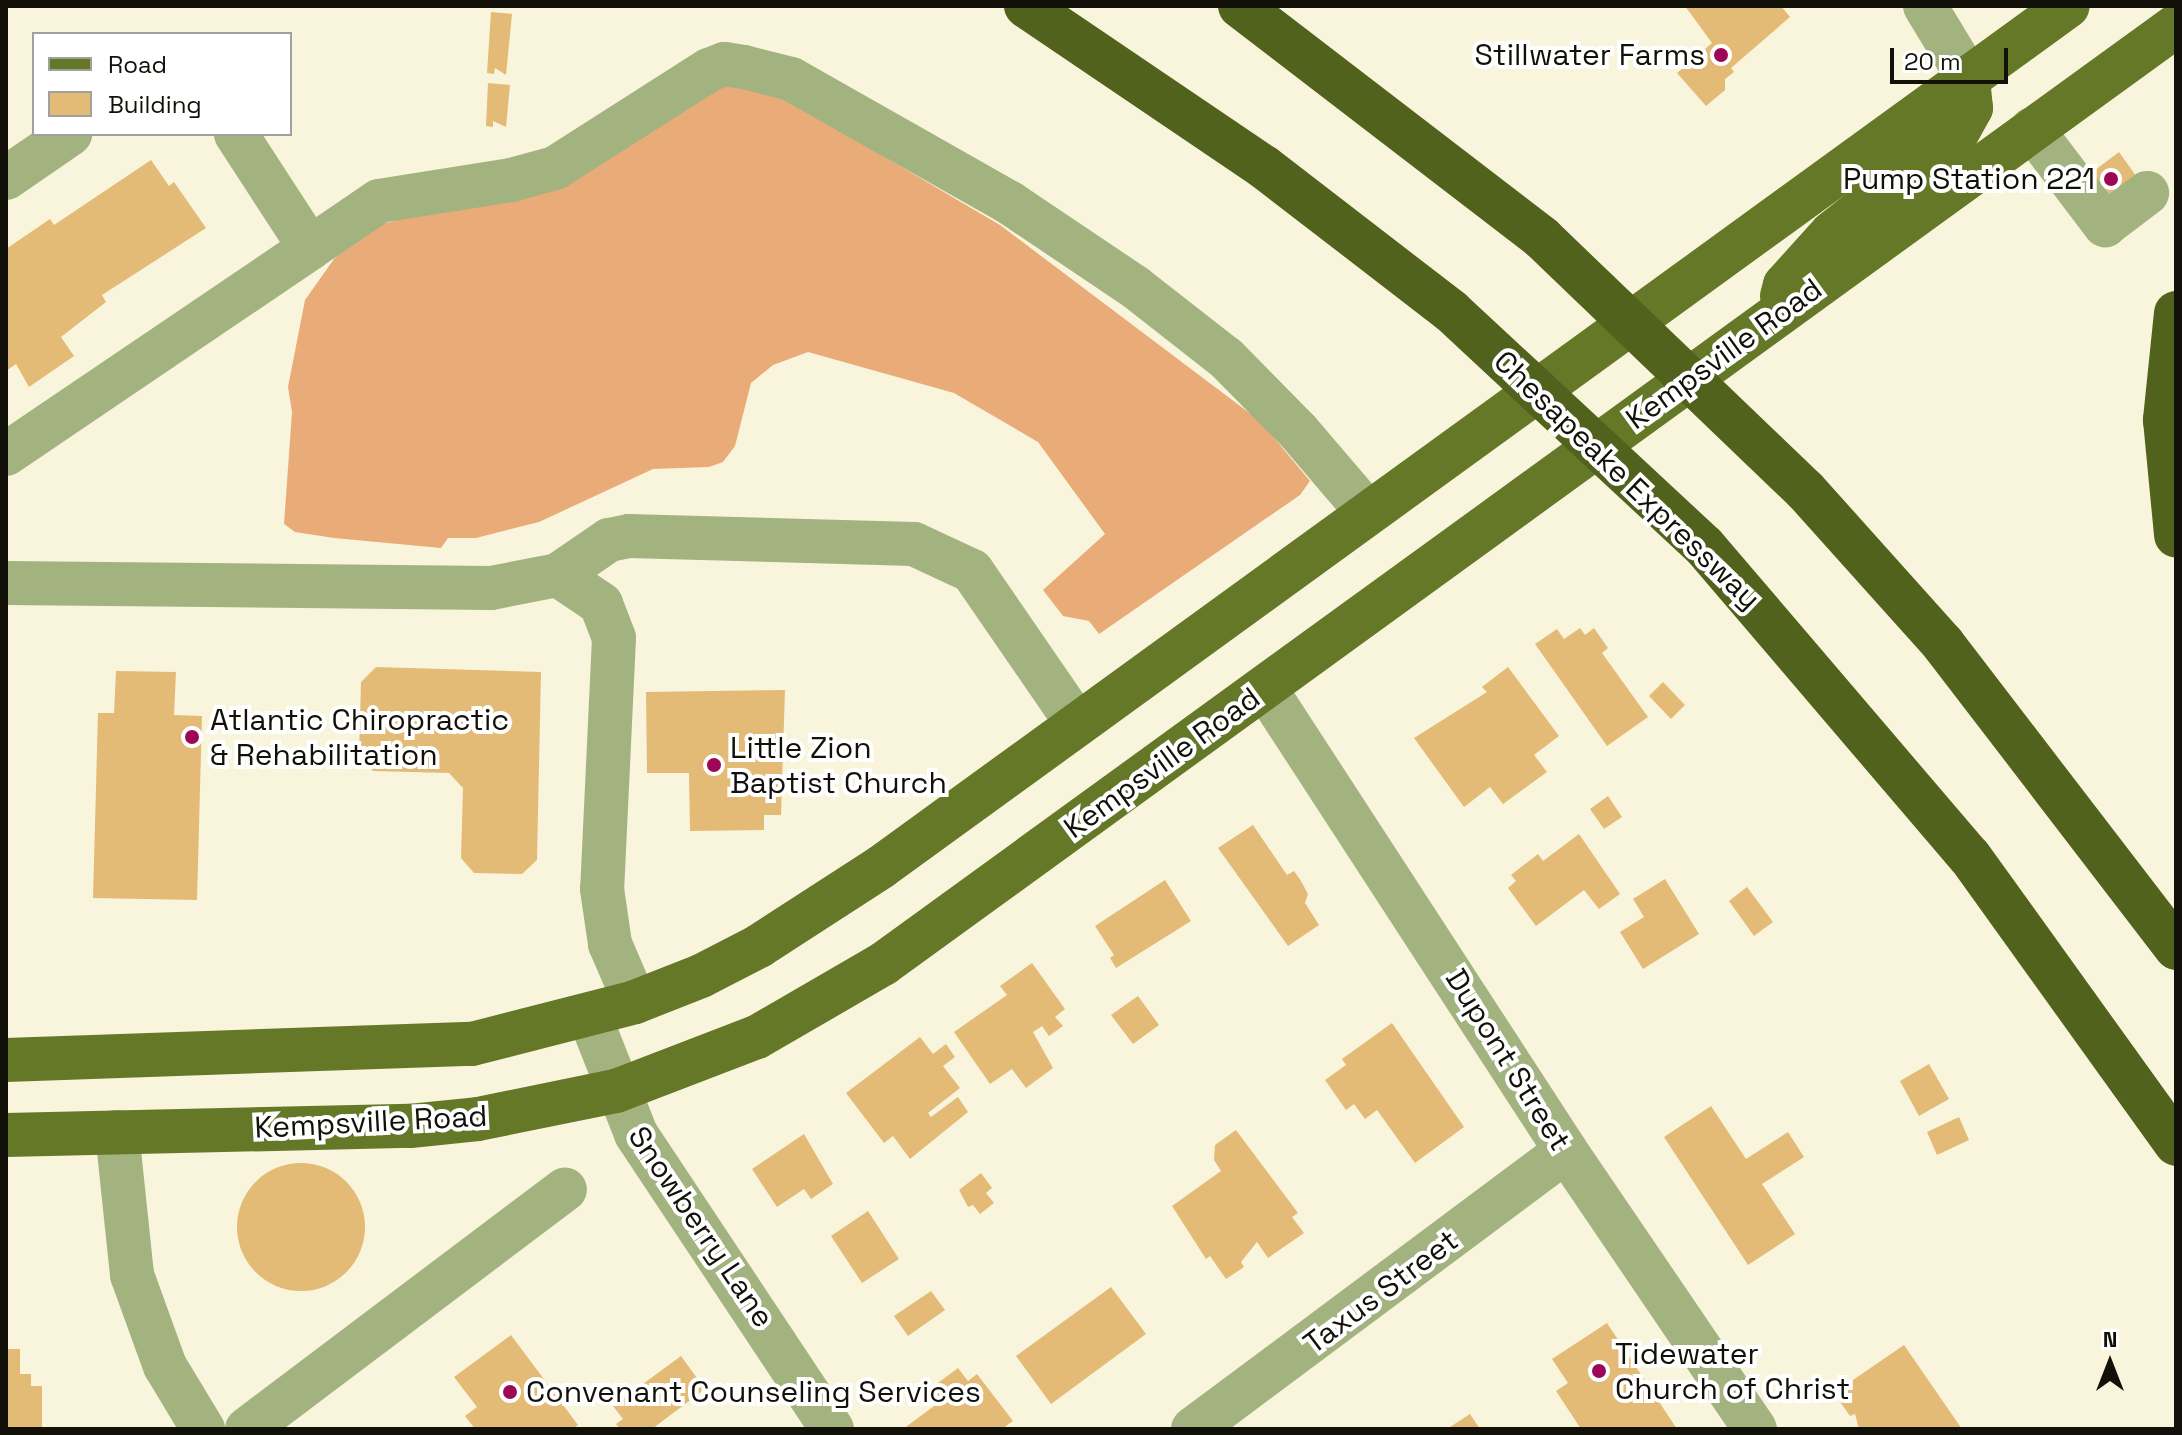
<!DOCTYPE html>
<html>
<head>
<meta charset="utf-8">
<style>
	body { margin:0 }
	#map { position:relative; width:2182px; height:1435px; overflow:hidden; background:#f8f5dc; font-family:"Space Grotesk",sans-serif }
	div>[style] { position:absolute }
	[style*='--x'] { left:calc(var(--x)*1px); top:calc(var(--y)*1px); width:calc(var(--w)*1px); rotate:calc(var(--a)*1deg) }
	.forest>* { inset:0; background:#e9ab78 }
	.building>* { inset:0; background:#e3bb76 }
	.round { border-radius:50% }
	.minor>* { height:44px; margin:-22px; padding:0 22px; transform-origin:22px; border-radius:22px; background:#a3b380 }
	.major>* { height:44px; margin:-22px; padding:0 22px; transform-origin:22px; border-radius:22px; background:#647828 }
	.highway>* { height:44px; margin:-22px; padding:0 22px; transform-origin:22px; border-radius:22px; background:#51621d }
	.highway-bridge>* { height:44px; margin:-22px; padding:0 22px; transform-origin:22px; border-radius:22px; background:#51621d }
	.dots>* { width:22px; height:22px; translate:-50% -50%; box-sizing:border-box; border:4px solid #fff; border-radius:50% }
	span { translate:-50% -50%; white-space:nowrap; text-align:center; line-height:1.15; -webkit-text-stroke:8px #fff; paint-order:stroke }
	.poi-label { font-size:30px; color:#121109 }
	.right { translate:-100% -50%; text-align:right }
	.left { translate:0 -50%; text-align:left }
	.street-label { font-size:30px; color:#121109 }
	.frame { position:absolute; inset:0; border:8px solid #121109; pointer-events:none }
	.legend { position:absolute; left:32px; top:32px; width:260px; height:104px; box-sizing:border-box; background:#fff; border:2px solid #a0a09d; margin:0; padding:10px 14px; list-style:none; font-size:24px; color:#121109 }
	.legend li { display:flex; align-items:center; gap:16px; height:40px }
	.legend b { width:40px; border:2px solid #a0a09d }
	.north { position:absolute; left:2070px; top:1323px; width:80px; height:80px; -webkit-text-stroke:6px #fff; paint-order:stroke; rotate:0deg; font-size:22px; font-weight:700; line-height:32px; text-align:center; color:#121109 }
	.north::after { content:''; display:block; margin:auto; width:28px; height:36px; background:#121109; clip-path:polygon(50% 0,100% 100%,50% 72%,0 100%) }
	.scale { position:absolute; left:1890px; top:48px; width:118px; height:36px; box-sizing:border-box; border:4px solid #121109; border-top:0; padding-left:10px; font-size:24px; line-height:28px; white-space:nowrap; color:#121109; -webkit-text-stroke:6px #fff; paint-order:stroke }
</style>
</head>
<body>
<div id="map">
	<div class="forest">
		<div style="clip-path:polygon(720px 85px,769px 89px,1000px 225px,1260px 421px,1310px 481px,1300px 495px,1099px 634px,1089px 621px,1063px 616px,1043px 590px,1105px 534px,1038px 442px,954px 393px,808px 352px,773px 365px,751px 383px,735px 446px,723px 462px,709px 467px,653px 469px,539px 522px,476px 538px,448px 538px,441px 548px,334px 538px,295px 532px,284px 524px,292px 412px,288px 387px,305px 300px,334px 259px,370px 227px,589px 171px)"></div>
	</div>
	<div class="building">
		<div style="clip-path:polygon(1685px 6px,1781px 6px,1790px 17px,1731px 68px,1734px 72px,1725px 79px,1725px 90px,1706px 106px,1677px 73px,1712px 43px)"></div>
		<div style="clip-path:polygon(491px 12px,512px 14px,506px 75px,495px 68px,494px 74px,487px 73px)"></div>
		<div style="clip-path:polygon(488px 83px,510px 85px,506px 127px,493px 121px,493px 127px,486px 126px)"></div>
		<div style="clip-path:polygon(2119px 152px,2139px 180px,2103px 206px,2083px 179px)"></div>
		<div style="clip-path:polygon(151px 160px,169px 186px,174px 182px,206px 228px,102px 295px,106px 302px,61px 337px,74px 356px,29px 387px,16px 364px,6px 371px,6px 249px,50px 219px,54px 225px)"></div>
		<div style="clip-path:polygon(1580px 628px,1585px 635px,1594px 628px,1608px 648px,1602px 653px,1648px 717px,1607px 746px,1535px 644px,1557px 629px,1564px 639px)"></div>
		<div style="clip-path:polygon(376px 667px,541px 672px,537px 860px,522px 874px,474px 873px,461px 858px,463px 788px,449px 773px,373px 771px,359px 755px,361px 682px)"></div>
		<div style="clip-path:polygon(1508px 667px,1559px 736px,1534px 755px,1547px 772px,1503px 804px,1490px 787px,1464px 807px,1414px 738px,1487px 692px,1482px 687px)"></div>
		<div style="clip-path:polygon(116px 671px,176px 672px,174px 715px,202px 716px,197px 900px,93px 898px,98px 713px,114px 713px)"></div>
		<div style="clip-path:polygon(1663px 682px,1685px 705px,1671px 719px,1649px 696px)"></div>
		<div style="clip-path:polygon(785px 690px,781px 815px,764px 815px,764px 830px,690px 831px,689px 773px,647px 773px,646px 692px)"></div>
		<div style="clip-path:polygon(1608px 796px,1622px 817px,1604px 829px,1590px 809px)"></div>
		<div style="clip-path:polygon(1253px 825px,1287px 875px,1294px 871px,1301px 881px,1308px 894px,1305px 903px,1319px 925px,1288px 946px,1218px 848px)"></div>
		<div style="clip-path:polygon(1579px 834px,1620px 894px,1599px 909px,1584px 890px,1536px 926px,1508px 888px,1516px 881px,1511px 875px,1538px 854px,1543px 861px)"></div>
		<div style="clip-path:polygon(1665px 879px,1699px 934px,1643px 969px,1620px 932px,1644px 917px,1633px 899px)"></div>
		<div style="clip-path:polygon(1165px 880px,1191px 921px,1116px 968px,1110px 958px,1114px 955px,1095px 926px)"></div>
		<div style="clip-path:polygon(1747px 887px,1773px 922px,1754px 936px,1729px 901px)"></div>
		<div style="clip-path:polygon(1032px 963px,1065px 1009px,1055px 1017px,1063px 1026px,1049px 1036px,1042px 1026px,1033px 1032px,1053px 1068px,1026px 1088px,1012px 1069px,990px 1084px,954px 1032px,1007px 995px,1000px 986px)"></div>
		<div style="clip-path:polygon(1138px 996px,1159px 1025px,1133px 1044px,1111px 1015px)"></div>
		<div style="clip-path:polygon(1392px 1023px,1464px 1127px,1415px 1163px,1377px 1110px,1365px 1119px,1354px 1104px,1346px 1110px,1325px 1080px,1346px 1065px,1342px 1059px)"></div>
		<div style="clip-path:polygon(920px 1037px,933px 1054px,946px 1044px,955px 1057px,943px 1066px,960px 1088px,928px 1113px,931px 1117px,958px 1097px,968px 1112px,910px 1159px,893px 1136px,884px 1143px,846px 1093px)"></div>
		<div style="clip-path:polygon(1929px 1064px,1949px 1099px,1919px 1116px,1900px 1081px)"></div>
		<div style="clip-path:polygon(1711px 1106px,1746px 1159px,1788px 1132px,1804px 1157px,1762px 1184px,1795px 1234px,1748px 1265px,1664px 1137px)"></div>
		<div style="clip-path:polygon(1959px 1117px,1969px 1140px,1937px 1155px,1927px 1132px)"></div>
		<div style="clip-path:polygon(1236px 1130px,1298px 1213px,1292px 1217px,1304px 1233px,1268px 1258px,1257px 1242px,1241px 1262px,1244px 1267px,1226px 1279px,1210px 1256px,1206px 1259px,1172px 1206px,1221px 1171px,1214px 1160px,1215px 1145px)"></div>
		<div style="clip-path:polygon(804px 1134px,833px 1184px,811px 1199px,804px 1189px,777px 1207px,752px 1169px)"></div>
		<div class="round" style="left:237px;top:1163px;width:128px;height:128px"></div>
		<div style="clip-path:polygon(981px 1173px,992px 1188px,986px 1193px,994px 1203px,980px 1214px,973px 1205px,968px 1207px,959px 1190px)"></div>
		<div style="clip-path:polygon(868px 1211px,899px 1259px,862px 1283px,831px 1236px)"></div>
		<div style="clip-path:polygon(1111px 1287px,1146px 1334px,1051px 1404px,1016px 1356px)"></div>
		<div style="clip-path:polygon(931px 1291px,945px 1310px,908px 1336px,894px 1316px)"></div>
		<div style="clip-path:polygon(1607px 1323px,1677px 1429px,1581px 1429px,1556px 1391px,1568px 1383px,1552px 1359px)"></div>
		<div style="clip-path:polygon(511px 1335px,578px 1425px,573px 1429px,475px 1429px,465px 1416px,477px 1407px,454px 1377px)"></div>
		<div style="clip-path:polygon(1904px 1345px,1962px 1429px,1859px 1429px,1855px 1414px,1850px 1416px,1834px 1393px)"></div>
		<div style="clip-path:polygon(6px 1349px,20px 1349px,20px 1374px,31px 1374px,31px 1386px,42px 1386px,42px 1429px,6px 1429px)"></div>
		<div style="clip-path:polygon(681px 1356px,705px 1389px,652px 1429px,620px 1429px,616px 1424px,623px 1419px,613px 1406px)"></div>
		<div style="clip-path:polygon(958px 1368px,968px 1381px,977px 1374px,1013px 1421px,1002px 1429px,903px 1429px,941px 1401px,931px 1388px)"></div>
		<div style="clip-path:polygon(1470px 1414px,1480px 1429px,1447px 1429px)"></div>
	</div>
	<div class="minor">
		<div style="--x:1925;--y:6;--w:83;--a:58.8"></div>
		<div style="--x:2032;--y:129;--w:121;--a:52.8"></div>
		<div style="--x:2105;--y:225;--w:53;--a:-37.3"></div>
		<div style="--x:6;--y:178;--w:78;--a:-34.5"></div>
		<div style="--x:310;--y:248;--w:83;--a:-34.3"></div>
		<div style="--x:379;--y:201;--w:134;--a:-9"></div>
		<div style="--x:511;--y:180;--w:46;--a:-15.3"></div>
		<div style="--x:555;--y:168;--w:183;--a:-32.5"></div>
		<div style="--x:709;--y:70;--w:17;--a:-21"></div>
		<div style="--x:725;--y:64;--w:19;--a:9"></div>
		<div style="--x:744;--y:67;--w:49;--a:14.3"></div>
		<div style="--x:791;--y:79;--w:252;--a:29.5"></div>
		<div style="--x:1010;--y:203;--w:151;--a:33.9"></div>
		<div style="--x:1135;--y:287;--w:115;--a:38"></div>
		<div style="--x:1226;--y:358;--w:103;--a:45.4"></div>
		<div style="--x:1298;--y:431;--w:108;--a:49.5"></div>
		<div style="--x:6;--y:454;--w:367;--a:-34.1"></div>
		<div style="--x:310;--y:248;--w:136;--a:-123"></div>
		<div style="--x:558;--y:575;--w:52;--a:34"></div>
		<div style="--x:601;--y:604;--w:36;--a:69"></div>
		<div style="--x:614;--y:638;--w:251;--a:92.7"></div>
		<div style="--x:602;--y:889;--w:56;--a:81.7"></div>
		<div style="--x:610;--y:944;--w:63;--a:66.7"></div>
		<div style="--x:6;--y:583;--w:485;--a:0.6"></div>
		<div style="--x:491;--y:588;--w:68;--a:-11"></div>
		<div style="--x:558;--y:575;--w:62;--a:-34.5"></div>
		<div style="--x:609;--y:540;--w:20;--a:-11"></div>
		<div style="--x:629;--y:536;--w:285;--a:1.6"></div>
		<div style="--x:914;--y:544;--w:64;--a:25"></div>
		<div style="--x:972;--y:571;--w:186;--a:55.5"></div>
		<div style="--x:1265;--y:688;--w:552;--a:56.97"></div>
		<div style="--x:1566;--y:1151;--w:336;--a:55.8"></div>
		<div style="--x:589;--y:1015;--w:128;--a:68.4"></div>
		<div style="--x:636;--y:1134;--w:354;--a:56.4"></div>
		<div style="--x:117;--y:1132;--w:144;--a:84"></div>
		<div style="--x:132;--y:1275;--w:97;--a:70.1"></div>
		<div style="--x:165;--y:1366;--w:74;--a:58.9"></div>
		<div style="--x:247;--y:1429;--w:398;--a:-37"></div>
		<div style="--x:1193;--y:1429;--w:465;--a:-36.7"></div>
	</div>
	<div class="major">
		<div style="--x:1782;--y:296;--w:11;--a:-75"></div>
		<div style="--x:1785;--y:285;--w:70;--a:-47.9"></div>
		<div style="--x:1832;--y:233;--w:158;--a:-38.3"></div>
		<div style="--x:1956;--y:135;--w:31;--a:-61"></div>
		<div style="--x:1971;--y:108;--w:31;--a:-96"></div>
		<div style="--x:6;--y:1060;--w:466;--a:-2"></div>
		<div style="--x:472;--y:1044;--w:168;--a:-14.4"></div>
		<div style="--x:635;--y:1002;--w:71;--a:-21.5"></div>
		<div style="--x:701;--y:976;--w:65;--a:-27.3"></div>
		<div style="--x:759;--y:946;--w:145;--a:-32.9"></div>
		<div style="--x:881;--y:867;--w:1466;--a:-35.96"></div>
		<div style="--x:6;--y:1135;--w:404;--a:-1.3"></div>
		<div style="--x:410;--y:1126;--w:68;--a:-5.9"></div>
		<div style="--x:478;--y:1119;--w:141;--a:-11.5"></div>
		<div style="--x:616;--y:1091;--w:151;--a:-21"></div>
		<div style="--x:757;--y:1037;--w:146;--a:-30.1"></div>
		<div style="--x:883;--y:964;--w:1597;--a:-35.96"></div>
	</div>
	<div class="highway">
		<div style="--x:1026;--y:6;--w:287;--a:34.1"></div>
		<div style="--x:1264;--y:167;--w:236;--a:37.6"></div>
		<div style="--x:1240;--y:6;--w:381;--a:37.5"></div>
		<div style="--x:2176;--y:313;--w:108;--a:95.9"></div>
		<div style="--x:2165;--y:420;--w:116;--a:84.5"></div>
		<div style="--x:1805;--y:490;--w:207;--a:48.1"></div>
		<div style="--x:1943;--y:644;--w:383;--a:52.5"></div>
		<div style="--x:1704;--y:546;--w:409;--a:49.5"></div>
		<div style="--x:1970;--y:857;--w:353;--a:54.3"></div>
	</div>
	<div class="highway-bridge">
		<div style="--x:1542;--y:238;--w:364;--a:43.8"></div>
		<div style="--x:1451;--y:311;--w:345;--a:42.9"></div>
	</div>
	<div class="dots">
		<div style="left:1721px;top:55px;background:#9c0856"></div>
		<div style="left:2111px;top:179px;background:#9c0856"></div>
		<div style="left:192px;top:737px;background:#9c0856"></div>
		<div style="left:714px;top:765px;background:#9c0856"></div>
		<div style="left:1599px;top:1371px;background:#9c0856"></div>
		<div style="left:510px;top:1392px;background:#9c0856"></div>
	</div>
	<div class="poi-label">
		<span class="right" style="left:1705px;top:55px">Stillwater Farms</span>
		<span class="right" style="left:2095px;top:179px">Pump Station 221</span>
		<span class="left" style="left:210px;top:737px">Atlantic Chiropractic<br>&amp; Rehabilitation</span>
		<span class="left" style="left:730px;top:765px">Little Zion<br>Baptist Church</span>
		<span class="left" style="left:1615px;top:1371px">Tidewater<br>Church of Christ</span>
		<span class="left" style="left:526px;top:1392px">Convenant Counseling Services</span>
	</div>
	<div class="street-label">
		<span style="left:1724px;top:354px;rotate:-36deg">Kempsville Road</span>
		<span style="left:1627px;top:480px;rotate:44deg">Chesapeake Expressway</span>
		<span style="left:1162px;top:763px;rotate:-36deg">Kempsville Road</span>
		<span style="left:1508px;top:1060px;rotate:58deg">Dupont Street</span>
		<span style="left:371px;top:1122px;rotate:-3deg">Kempsville Road</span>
		<span style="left:701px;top:1227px;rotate:56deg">Snowberry Lane</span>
		<span style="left:1381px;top:1292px;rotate:-37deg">Taxus Street</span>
	</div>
	<div class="frame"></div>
	<ul class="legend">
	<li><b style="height:10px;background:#647828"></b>Road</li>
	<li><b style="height:22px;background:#e3bb76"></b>Building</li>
	</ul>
	<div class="north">N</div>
	<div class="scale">20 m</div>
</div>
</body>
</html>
